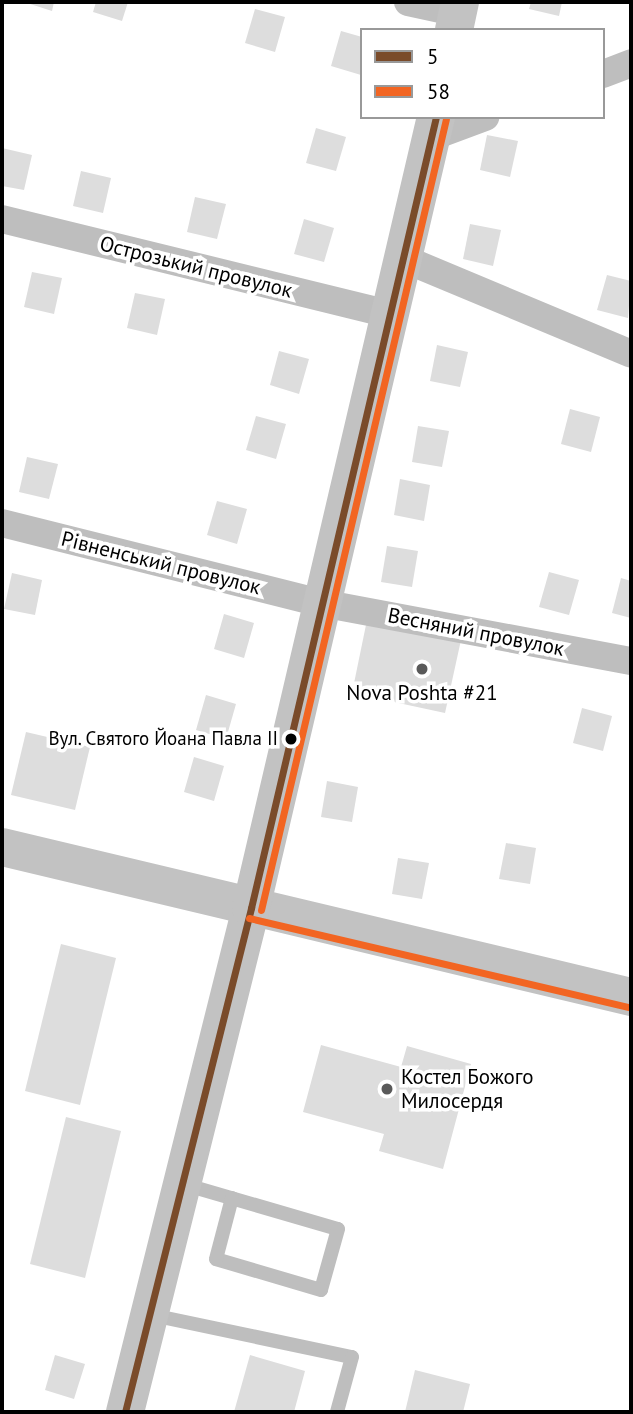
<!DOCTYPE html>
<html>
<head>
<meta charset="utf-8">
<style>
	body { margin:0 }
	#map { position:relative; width:633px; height:1414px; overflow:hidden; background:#fff; font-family:"PT Sans",sans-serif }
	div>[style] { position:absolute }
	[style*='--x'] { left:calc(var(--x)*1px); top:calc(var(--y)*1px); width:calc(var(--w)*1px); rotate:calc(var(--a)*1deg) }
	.building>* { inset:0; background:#ddd }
	.lane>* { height:14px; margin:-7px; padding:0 7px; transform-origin:7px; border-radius:7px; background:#bebebe }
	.street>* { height:28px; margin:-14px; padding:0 14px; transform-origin:14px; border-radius:14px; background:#bebebe }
	.secondary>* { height:38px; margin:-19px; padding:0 19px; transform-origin:19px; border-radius:19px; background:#c2c2c2 }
	.bus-1>* { height:7px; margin:-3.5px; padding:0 3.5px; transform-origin:3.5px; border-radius:3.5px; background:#7a4b2a }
	.bus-2>* { height:7px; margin:-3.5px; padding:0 3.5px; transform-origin:3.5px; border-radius:3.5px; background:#f26522 }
	.dots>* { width:19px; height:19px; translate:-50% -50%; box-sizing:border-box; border:4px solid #fff; border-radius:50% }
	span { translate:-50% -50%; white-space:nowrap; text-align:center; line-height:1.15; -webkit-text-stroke:7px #fff; paint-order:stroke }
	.bus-label { font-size:19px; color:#000 }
	.right { translate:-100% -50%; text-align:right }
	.street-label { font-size:21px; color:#000 }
	.poi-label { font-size:21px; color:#000 }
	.left { translate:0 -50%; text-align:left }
	.frame { position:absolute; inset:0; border:4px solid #000; pointer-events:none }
	.legend { position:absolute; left:360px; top:28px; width:245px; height:91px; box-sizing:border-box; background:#fff; border:2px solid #999; margin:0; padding:9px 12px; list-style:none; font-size:21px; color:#000 }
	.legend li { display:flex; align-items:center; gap:14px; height:35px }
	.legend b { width:35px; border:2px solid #999 }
</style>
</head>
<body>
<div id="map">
	<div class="building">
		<div style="clip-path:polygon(24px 2px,54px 2px,52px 11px)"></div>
		<div style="clip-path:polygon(96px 2px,128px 2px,122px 21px,93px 12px)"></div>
		<div style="clip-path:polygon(531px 2px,562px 2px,559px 16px,529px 9px)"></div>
		<div style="clip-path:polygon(255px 9px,285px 17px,275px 52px,245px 43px)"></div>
		<div style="clip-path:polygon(341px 31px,362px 37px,361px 75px,331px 66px)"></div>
		<div style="clip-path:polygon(316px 128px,346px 137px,336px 171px,306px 163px)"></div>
		<div style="clip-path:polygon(487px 135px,518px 141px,510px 177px,480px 170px)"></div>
		<div style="clip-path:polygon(2px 148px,32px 155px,24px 190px,2px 186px)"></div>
		<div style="clip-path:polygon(81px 171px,111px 178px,103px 213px,73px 206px)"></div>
		<div style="clip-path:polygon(195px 197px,226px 204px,217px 239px,187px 232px)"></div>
		<div style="clip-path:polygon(304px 219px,334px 228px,324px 262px,294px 254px)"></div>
		<div style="clip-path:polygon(470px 224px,501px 230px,493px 266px,463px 259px)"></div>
		<div style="clip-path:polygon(32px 272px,62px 278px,54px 314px,24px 307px)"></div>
		<div style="clip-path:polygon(607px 275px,631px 281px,628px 318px,597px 310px)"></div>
		<div style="clip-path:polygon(135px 293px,165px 299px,157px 335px,127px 328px)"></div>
		<div style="clip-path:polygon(437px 345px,468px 352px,460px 387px,430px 381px)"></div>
		<div style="clip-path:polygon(279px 351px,309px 359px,299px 394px,270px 385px)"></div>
		<div style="clip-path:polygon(570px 409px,600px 417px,591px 452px,561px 444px)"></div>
		<div style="clip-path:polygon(256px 416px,286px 424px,276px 459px,246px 450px)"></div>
		<div style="clip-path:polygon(418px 426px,449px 431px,442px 467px,412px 462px)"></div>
		<div style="clip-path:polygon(27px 457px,58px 464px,49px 499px,19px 492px)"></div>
		<div style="clip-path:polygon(400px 479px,430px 485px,424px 521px,394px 515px)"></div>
		<div style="clip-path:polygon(217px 501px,247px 509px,237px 544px,207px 535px)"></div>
		<div style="clip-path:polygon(387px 546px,418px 551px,412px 587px,381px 582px)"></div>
		<div style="clip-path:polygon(549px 572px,579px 580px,569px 615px,539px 607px)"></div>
		<div style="clip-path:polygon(12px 573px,42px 580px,35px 615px,4px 609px)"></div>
		<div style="clip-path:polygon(621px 578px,631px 581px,631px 618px,612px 613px)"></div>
		<div style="clip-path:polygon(224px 614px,254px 623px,244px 658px,214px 649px)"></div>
		<div style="clip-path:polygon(367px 620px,461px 640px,445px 713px,352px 693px)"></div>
		<div style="clip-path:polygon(206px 695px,236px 704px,226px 739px,196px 730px)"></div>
		<div style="clip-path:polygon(582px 708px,612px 716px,603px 751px,573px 743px)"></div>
		<div style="clip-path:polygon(26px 732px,90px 747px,75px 810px,11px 795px)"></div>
		<div style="clip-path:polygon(194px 757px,224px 766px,214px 801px,184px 792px)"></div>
		<div style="clip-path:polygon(327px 781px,358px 787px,352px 822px,321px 817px)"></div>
		<div style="clip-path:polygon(506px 843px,536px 848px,530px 884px,499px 879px)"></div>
		<div style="clip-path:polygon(398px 858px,429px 863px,422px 899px,392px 894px)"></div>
		<div style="clip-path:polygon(61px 944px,116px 958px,80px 1105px,25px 1091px)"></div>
		<div style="clip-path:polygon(321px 1045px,401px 1067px,407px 1046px,471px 1064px,443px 1169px,379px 1151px,384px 1134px,303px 1112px)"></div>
		<div style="clip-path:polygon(66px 1117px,121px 1131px,85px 1278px,30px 1264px)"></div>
		<div style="clip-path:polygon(55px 1355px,85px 1364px,74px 1399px,45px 1390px)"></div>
		<div style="clip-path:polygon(250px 1355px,305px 1371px,294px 1412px,234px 1412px)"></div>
		<div style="clip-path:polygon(415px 1370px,470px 1384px,463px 1412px,405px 1412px)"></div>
	</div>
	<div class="lane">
		<div style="--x:183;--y:1184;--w:161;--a:16.2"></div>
		<div style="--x:338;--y:1229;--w:63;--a:105.6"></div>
		<div style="--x:321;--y:1290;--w:109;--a:-163.6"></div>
		<div style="--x:216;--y:1259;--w:63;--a:-75.3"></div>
		<div style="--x:152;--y:1315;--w:204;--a:11.9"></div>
		<div style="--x:352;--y:1357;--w:57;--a:105.3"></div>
	</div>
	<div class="street">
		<div style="--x:408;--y:2;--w:51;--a:12.4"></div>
		<div style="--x:603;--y:74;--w:30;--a:-21"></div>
		<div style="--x:431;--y:137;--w:58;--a:-20.3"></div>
		<div style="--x:2;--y:219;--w:399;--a:13.8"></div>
		<div style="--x:402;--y:258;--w:248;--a:22.7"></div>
		<div style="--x:2;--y:523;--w:329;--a:14.1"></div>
		<div style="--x:321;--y:603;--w:315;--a:10.6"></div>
	</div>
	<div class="secondary">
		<div style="--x:454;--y:30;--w:29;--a:-78"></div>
		<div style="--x:2;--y:847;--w:647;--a:13.41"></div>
		<div style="--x:125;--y:1412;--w:520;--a:-75.96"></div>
		<div style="--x:251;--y:908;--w:812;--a:-76.84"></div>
	</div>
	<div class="bus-1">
		<div style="--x:125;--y:1412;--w:520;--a:-75.96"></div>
		<div style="--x:251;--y:908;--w:812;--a:-76.84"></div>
	</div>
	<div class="bus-2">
		<div style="--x:261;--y:910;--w:812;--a:-76.84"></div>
		<div style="--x:249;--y:918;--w:390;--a:13.2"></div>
	</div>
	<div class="dots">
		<div style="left:422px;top:669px;background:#595959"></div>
		<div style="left:291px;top:739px;background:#000"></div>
		<div style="left:387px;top:1089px;background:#595959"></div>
	</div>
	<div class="bus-label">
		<span class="right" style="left:278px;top:739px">Вул. Святого Йоана Павла ІІ</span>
	</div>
	<div class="street-label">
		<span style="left:196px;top:267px;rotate:14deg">Острозький провулок</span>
		<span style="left:161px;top:563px;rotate:14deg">Рівненський провулок</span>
		<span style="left:476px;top:632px;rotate:11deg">Весняний провулок</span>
	</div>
	<div class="poi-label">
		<span style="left:422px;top:693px">Nova Poshta #21</span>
		<span class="left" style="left:401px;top:1089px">Костел Божого<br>Милосердя</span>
	</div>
	<div class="frame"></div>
	<ul class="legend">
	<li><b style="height:9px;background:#7a4b2a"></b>5</li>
	<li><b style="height:9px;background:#f26522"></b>58</li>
	</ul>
</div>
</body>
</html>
